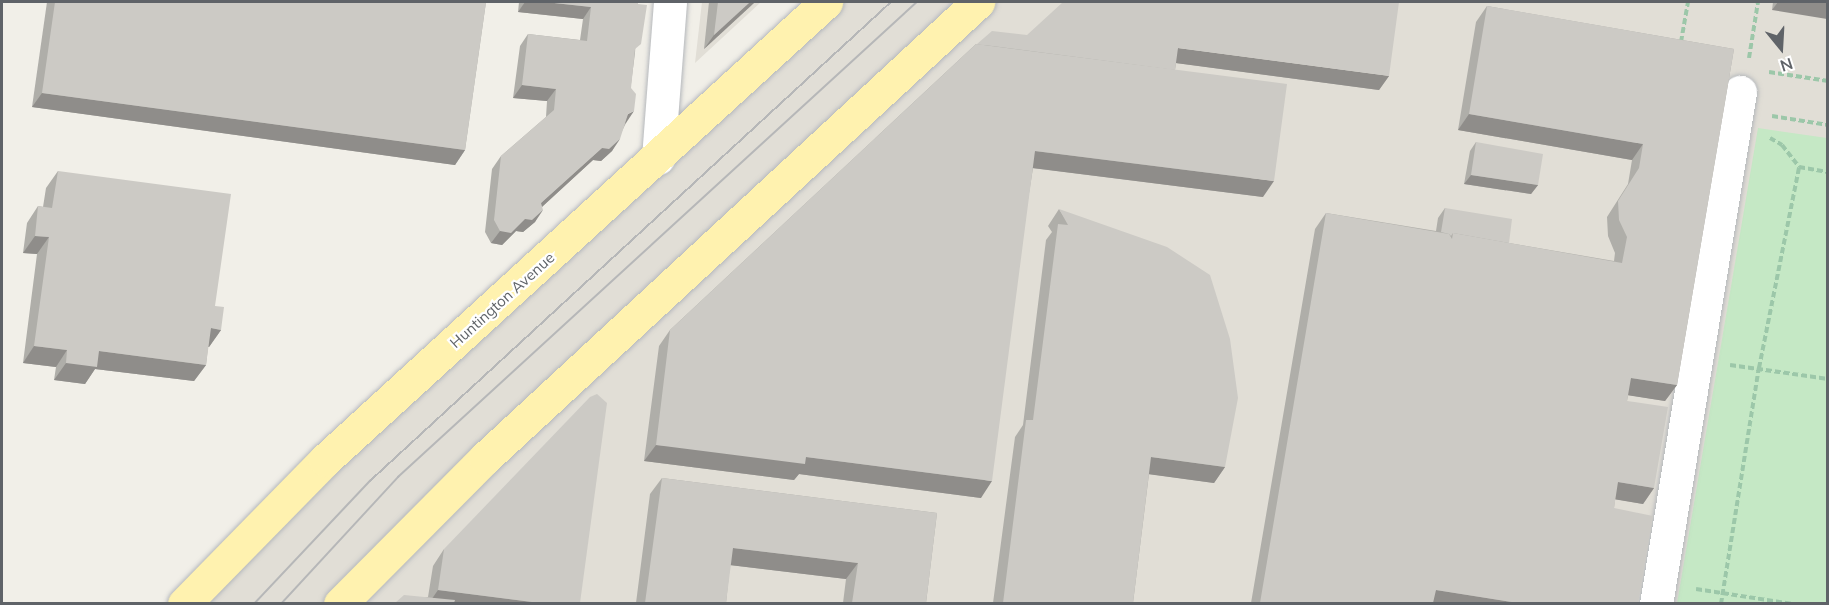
<!DOCTYPE html>
<html>
<head>
<meta charset="utf-8">
<style>
	body { margin:0 }
	#map { position:relative; width:1829px; height:605px; overflow:hidden; background:#f1efe8; font-family:Mulish,sans-serif }
	div>[style] { position:absolute }
	[style*='--x'] { left:calc(var(--x)*1px); top:calc(var(--y)*1px); width:calc(var(--w)*1px); rotate:calc(var(--a)*1deg) }
	.education>* { inset:0; background:#e1ded6 }
	.green>* { inset:0; background:#c5e8c5 }
	.path>* { height:4px; margin-top:-2px; transform-origin:0; background:repeating-linear-gradient(90deg,#9cc7a9 0 6px,transparent 0 9px) }
	.roads { filter:drop-shadow(0 0 2px #b5b8bc) drop-shadow(0 0 2px #b5b8bc) }
	.pedestrian>* { height:33px; margin:-16.5px; padding:0 16.5px; transform-origin:16.5px; border-radius:16.5px; background:#fff }
	.tertiary>* { height:33px; margin:-16.5px; padding:0 16.5px; transform-origin:16.5px; border-radius:16.5px; background:#fff }
	.primary>* { height:33px; margin:-16.5px; padding:0 16.5px; transform-origin:16.5px; border-radius:16.5px; background:#fff2af }
	.tram>* { height:1.5px; margin:-0.75px; padding:0 0.75px; transform-origin:0.75px; border-radius:0.75px; background:#b6b7b8 }
	.wall>* { inset:0; background:#afaea9 }
	.shaded-wall>* { inset:0; background:#8f8d8a }
	.building>* { inset:0; background:#cccac5 }
	span { translate:-50% -50%; white-space:nowrap; text-align:center; line-height:1.15; -webkit-text-stroke:4.5px #fff; paint-order:stroke }
	.street-label { font-size:15px; color:#5f6368 }
	.frame { position:absolute; inset:0; border:3px solid #5f6368; pointer-events:none }
	.north { position:absolute; left:1751px; top:18px; width:60px; height:60px; -webkit-text-stroke:4px #fff; paint-order:stroke; rotate:162deg; font-size:16px; font-weight:700; line-height:24px; text-align:center; color:#5f6368 }
	.north::after { content:''; display:block; margin:auto; width:21px; height:27px; background:#5f6368; clip-path:polygon(50% 0,100% 100%,50% 72%,0 100%) }
</style>
</head>
<body>
<div id="map">
	<div class="education">
		<div style="clip-path:polygon(702px 2px,761px 2px,695px 63px)"></div>
		<div style="clip-path:polygon(826px 2px,1827px 2px,1827px 603px,184px 604px)"></div>
	</div>
	<div class="green">
		<div style="clip-path:polygon(1758px 128px,1827px 138px,1827px 603px,1677px 603px)"></div>
	</div>
	<div class="path">
		<div style="--x:1681;--y:42;--w:41;--a:-80.1"></div>
		<div style="--x:1749;--y:58;--w:57;--a:-80.9"></div>
		<div style="--x:1769;--y:72;--w:60;--a:8.7"></div>
		<div style="--x:1772;--y:116;--w:57;--a:9.1"></div>
		<div style="--x:1770;--y:138;--w:14;--a:30"></div>
		<div style="--x:1782;--y:145;--w:28;--a:52"></div>
		<div style="--x:1730;--y:365;--w:99;--a:8.1"></div>
		<div style="--x:1696;--y:589;--w:98;--a:8.8"></div>
		<div style="--x:1721;--y:604;--w:239;--a:-80.9"></div>
		<div style="--x:1759;--y:368;--w:205;--a:-78.7"></div>
		<div style="--x:1799;--y:167;--w:29;--a:10"></div>
	</div>
	<div class="roads">
		<div class="pedestrian">
			<div style="--x:1656;--y:604;--w:519;--a:-80.68"></div>
		</div>
		<div class="tertiary">
			<div style="--x:658;--y:158;--w:156;--a:-85.6"></div>
		</div>
		<div class="primary">
			<div style="--x:184;--y:604;--w:202;--a:-45.6"></div>
			<div style="--x:325;--y:460;--w:679;--a:-42.43"></div>
			<div style="--x:340;--y:604;--w:206;--a:-45.2"></div>
			<div style="--x:485;--y:458;--w:672;--a:-42.77"></div>
		</div>
	</div>
	<div class="tram">
		<div style="--x:254;--y:604;--w:169;--a:-46.7"></div>
		<div style="--x:370;--y:481;--w:708;--a:-42.59"></div>
		<div style="--x:281;--y:604;--w:173;--a:-47.3"></div>
		<div style="--x:398;--y:477;--w:704;--a:-42.47"></div>
	</div>
	<div class="wall">
		<div style="clip-path:polygon(47px 2px,486px 2px,465px 150px,455px 165px,32px 107px)"></div>
		<div style="clip-path:polygon(519px 2px,638px 2px,635px 53px,626px 123px,612px 151px,601px 161px,593px 160px,542px 207px,535px 222px,523px 232px,516px 231px,502px 245px,491px 243px,485px 232px,492px 169px,501px 156px,546px 117px,547px 101px,513px 98px,520px 46px,528px 34px,580px 40px,583px 19px,518px 12px)"></div>
		<div style="clip-path:polygon(709px 2px,755px 2px,704px 49px)"></div>
		<div style="clip-path:polygon(1773px 2px,1827px 2px,1772px 10px)"></div>
		<div style="clip-path:polygon(1487px 6px,1734px 49px,1677px 385px,1665px 401px,1628px 395px,1627px 401px,1654px 488px,1643px 504px,1615px 499px,1614px 508px,1638px 603px,1251px 603px,1315px 229px,1326px 213px,1436px 231px,1438px 218px,1445px 208px,1509px 243px,1614px 261px,1615px 253px,1608px 236px,1607px 217px,1628px 184px,1632px 160px,1458px 130px,1476px 22px)"></div>
		<div style="clip-path:polygon(976px 44px,1389px 76px,1379px 90px,1176px 63px,1175px 70px,1263px 197px,1033px 168px,981px 498px,799px 474px,794px 480px,644px 461px,659px 346px,670px 330px)"></div>
		<div style="clip-path:polygon(1476px 142px,1538px 185px,1531px 194px,1464px 184px,1470px 151px)"></div>
		<div style="clip-path:polygon(58px 171px,215px 306px,221px 330px,209px 347px,208px 347px,206px 365px,194px 381px,95px 369px,85px 384px,54px 380px,56px 367px,23px 363px,37px 254px,23px 253px,27px 223px,38px 206px,43px 207px,46px 188px)"></div>
		<div style="clip-path:polygon(1059px 209px,1225px 467px,1214px 483px,1149px 474px,1133px 603px,993px 603px,1015px 437px,1023px 425px,1046px 240px,1052px 232px,1048px 226px)"></div>
		<div style="clip-path:polygon(662px 478px,937px 513px,926px 603px,843px 603px,846px 579px,730px 565px,726px 603px,636px 603px,650px 494px)"></div>
		<div style="clip-path:polygon(444px 549px,580px 603px,395px 603px,428px 597px,433px 566px)"></div>
	</div>
	<div class="shaded-wall">
		<div style="clip-path:polygon(525px 2px,545px 2px,591px 7px,583px 19px,518px 12px)"></div>
		<div style="clip-path:polygon(750px 2px,755px 2px,704px 49px,714px 35px)"></div>
		<div style="clip-path:polygon(1778px 2px,1819px 2px,1827px 3px,1827px 19px,1772px 10px)"></div>
		<div style="clip-path:polygon(1178px 48px,1389px 76px,1379px 90px,1168px 62px)"></div>
		<div style="clip-path:polygon(522px 85px,556px 89px,547px 101px,513px 98px)"></div>
		<div style="clip-path:polygon(42px 93px,465px 150px,455px 165px,32px 107px)"></div>
		<div style="clip-path:polygon(634px 111px,626px 123px,620px 126px,628px 114px)"></div>
		<div style="clip-path:polygon(1469px 114px,1643px 144px,1632px 160px,1458px 130px)"></div>
		<div style="clip-path:polygon(620px 139px,612px 151px,601px 161px,593px 160px,532px 216px,541px 203px,602px 148px)"></div>
		<div style="clip-path:polygon(1035px 151px,1274px 181px,1263px 197px,1024px 167px)"></div>
		<div style="clip-path:polygon(1471px 175px,1538px 185px,1531px 194px,1464px 184px)"></div>
		<div style="clip-path:polygon(543px 210px,535px 222px,523px 232px,516px 231px,502px 245px,491px 243px,500px 231px)"></div>
		<div style="clip-path:polygon(35px 236px,49px 237px,37px 254px,23px 253px)"></div>
		<div style="clip-path:polygon(211px 328px,221px 330px,209px 347px,199px 345px)"></div>
		<div style="clip-path:polygon(34px 346px,67px 350px,56px 367px,23px 363px)"></div>
		<div style="clip-path:polygon(99px 351px,206px 365px,194px 381px,95px 369px,85px 384px,54px 380px,66px 363px)"></div>
		<div style="clip-path:polygon(1631px 378px,1677px 385px,1665px 401px,1620px 394px)"></div>
		<div style="clip-path:polygon(656px 445px,806px 457px,992px 481px,981px 498px,799px 474px,794px 480px,644px 461px)"></div>
		<div style="clip-path:polygon(1151px 457px,1225px 467px,1214px 483px,1140px 473px)"></div>
		<div style="clip-path:polygon(1618px 482px,1654px 488px,1643px 504px,1607px 498px)"></div>
		<div style="clip-path:polygon(733px 548px,858px 563px,846px 579px,721px 564px)"></div>
		<div style="clip-path:polygon(438px 590px,540px 603px,429px 603px)"></div>
		<div style="clip-path:polygon(1436px 590px,1518px 603px,1426px 603px)"></div>
	</div>
	<div class="building">
		<div style="clip-path:polygon(55px 2px,486px 2px,465px 150px,42px 93px)"></div>
		<div style="clip-path:polygon(545px 2px,638px 2px,638px 4px,647px 5px,641px 44px,635px 49px,631px 88px,636px 94px,634px 111px,628px 114px,620px 139px,609px 149px,602px 148px,541px 203px,543px 210px,532px 220px,525px 219px,511px 233px,500px 231px,494px 220px,501px 156px,554px 110px,556px 89px,522px 85px,528px 34px,587px 41px,591px 7px)"></div>
		<div style="clip-path:polygon(718px 2px,750px 2px,714px 35px)"></div>
		<div style="clip-path:polygon(1063px 2px,1399px 2px,1389px 76px,1178px 48px,1175px 70px,977px 44px,992px 31px,1027px 35px)"></div>
		<div style="clip-path:polygon(1487px 6px,1734px 49px,1677px 385px,1631px 378px,1627px 401px,1668px 407px,1654px 488px,1618px 482px,1614px 508px,1653px 516px,1638px 603px,1518px 603px,1436px 590px,1433px 603px,1260px 603px,1326px 213px,1449px 234px,1452px 239px,1453px 233px,1622px 263px,1627px 237px,1619px 220px,1618px 201px,1639px 168px,1643px 144px,1469px 114px)"></div>
		<div style="clip-path:polygon(976px 44px,1287px 84px,1274px 181px,1035px 151px,992px 481px,806px 457px,805px 464px,656px 445px,670px 330px)"></div>
		<div style="clip-path:polygon(1476px 142px,1543px 154px,1538px 185px,1471px 175px)"></div>
		<div style="clip-path:polygon(58px 171px,231px 194px,215px 306px,224px 307px,221px 330px,211px 328px,206px 365px,99px 351px,97px 367px,66px 363px,67px 350px,34px 346px,49px 237px,35px 236px,38px 206px,52px 208px)"></div>
		<div style="clip-path:polygon(1445px 208px,1512px 219px,1509px 243px,1453px 233px,1451px 236px,1449px 234px,1441px 232px)"></div>
		<div style="clip-path:polygon(1059px 209px,1167px 247px,1210px 275px,1230px 339px,1238px 398px,1225px 467px,1151px 457px,1133px 603px,1003px 603px,1026px 420px,1033px 420px,1058px 224px,1068px 225px)"></div>
		<div style="clip-path:polygon(597px 394px,607px 403px,580px 603px,540px 603px,438px 590px,444px 549px,590px 397px)"></div>
		<div style="clip-path:polygon(662px 478px,937px 513px,926px 603px,852px 603px,858px 563px,733px 548px,726px 603px,645px 603px)"></div>
		<div style="clip-path:polygon(404px 595px,455px 600px,454px 603px,395px 603px)"></div>
	</div>
	<div class="street-label">
		<span style="left:502px;top:300px;rotate:-42deg">Huntington Avenue</span>
	</div>
	<div class="frame"></div>
	<div class="north">N</div>
</div>
</body>
</html>
